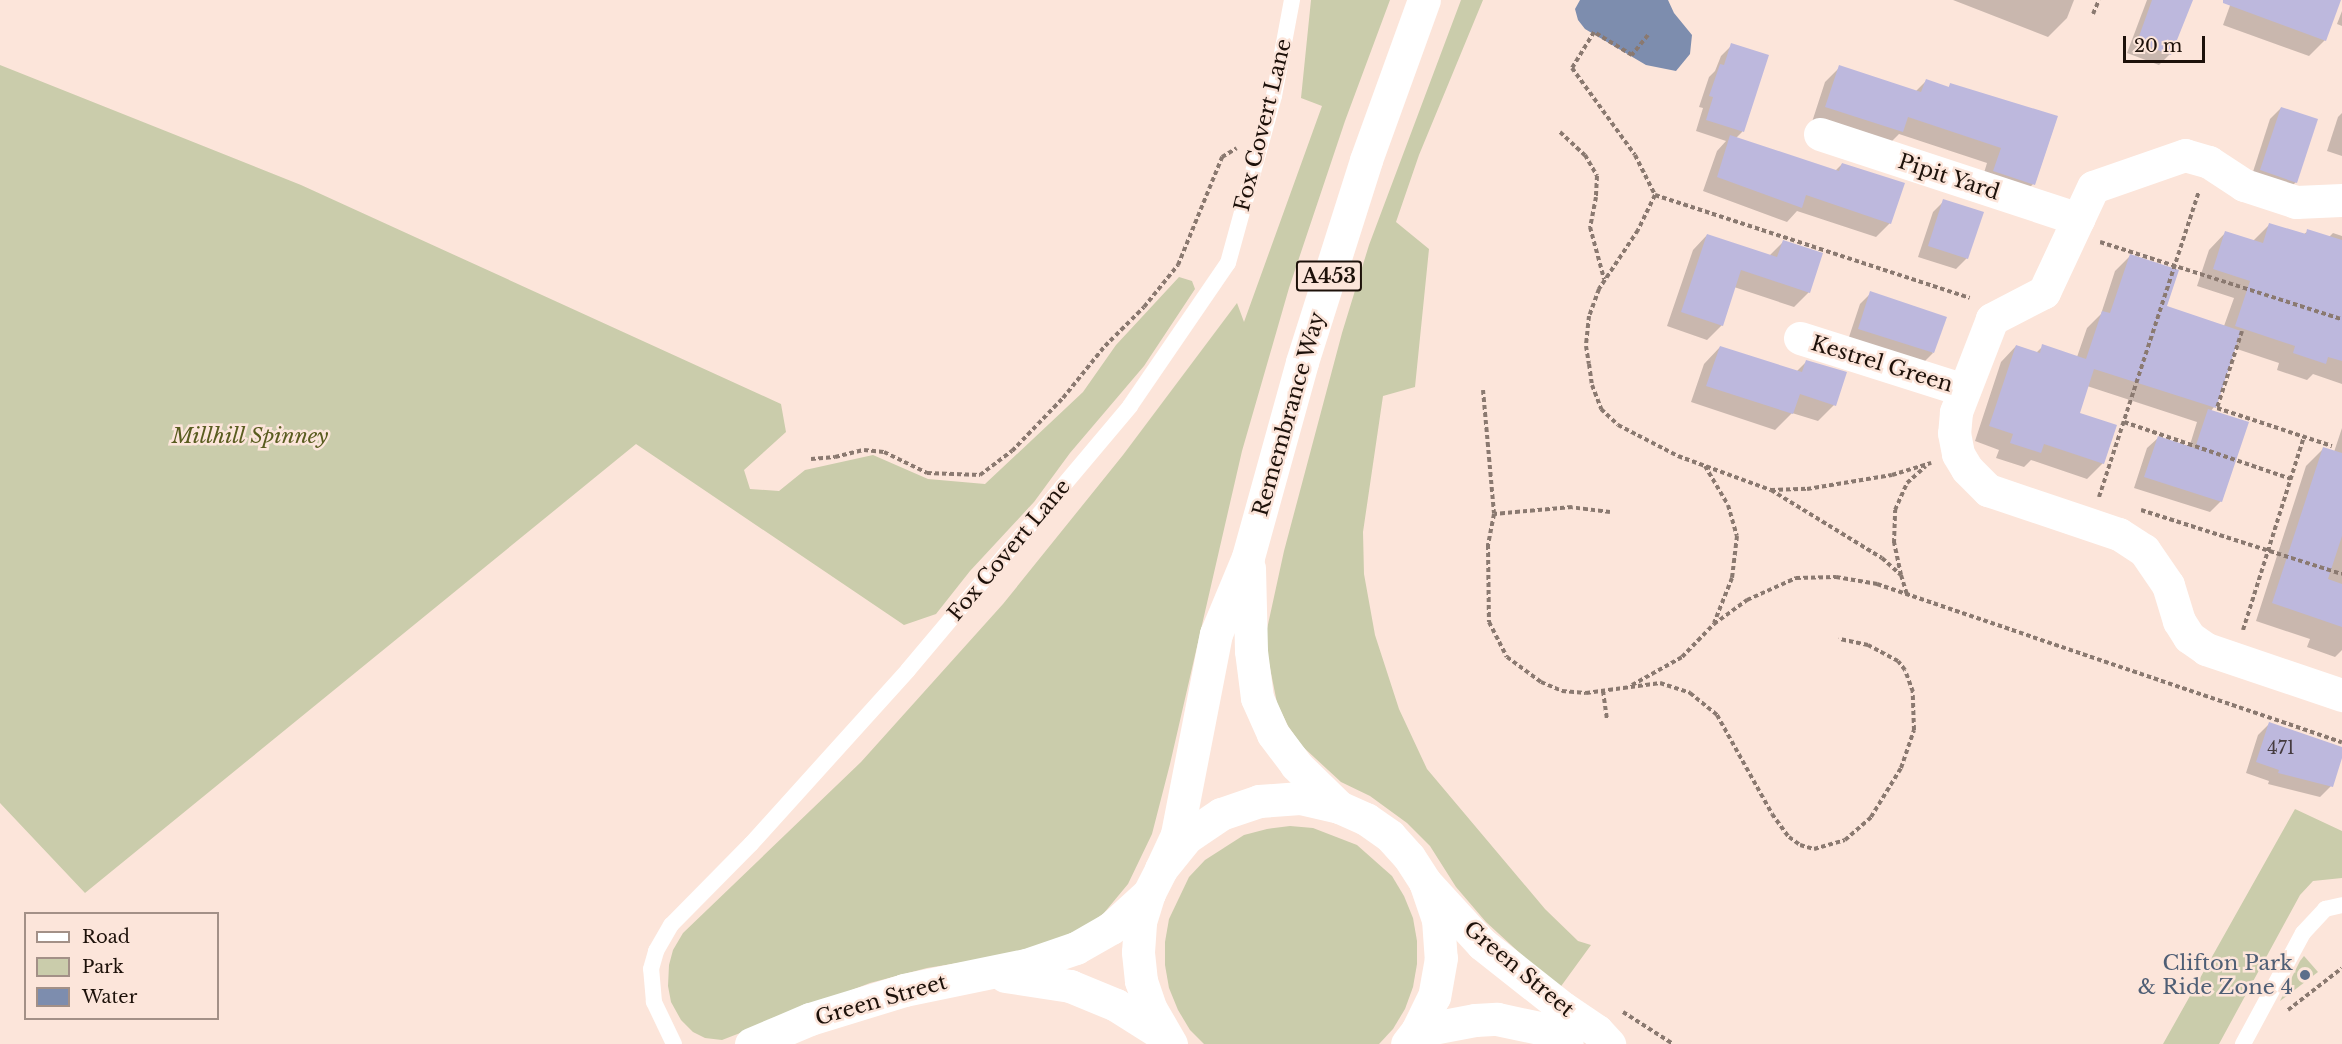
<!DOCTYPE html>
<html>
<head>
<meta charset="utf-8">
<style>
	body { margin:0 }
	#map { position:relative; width:2342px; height:1044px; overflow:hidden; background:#fce5da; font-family:"Libre Baskerville",serif }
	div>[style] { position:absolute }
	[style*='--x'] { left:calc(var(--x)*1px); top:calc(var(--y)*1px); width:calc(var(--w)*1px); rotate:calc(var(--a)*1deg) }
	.green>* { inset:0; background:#caccab }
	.water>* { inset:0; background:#7d8dae }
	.shadow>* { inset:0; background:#0003 }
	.building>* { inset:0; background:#bdb8dd }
	.path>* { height:4px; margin-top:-2px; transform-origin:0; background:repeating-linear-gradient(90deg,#8a7970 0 4.5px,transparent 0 7.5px) }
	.service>* { height:16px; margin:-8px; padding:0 8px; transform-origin:8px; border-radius:8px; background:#fff }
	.minor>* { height:33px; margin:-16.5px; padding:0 16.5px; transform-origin:16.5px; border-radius:16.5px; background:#fff }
	.tertiary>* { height:33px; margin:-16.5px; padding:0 16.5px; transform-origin:16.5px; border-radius:16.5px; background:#fff }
	.trunk>* { height:33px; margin:-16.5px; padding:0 16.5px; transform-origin:16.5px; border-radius:16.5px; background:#fff }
	.dots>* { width:16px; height:16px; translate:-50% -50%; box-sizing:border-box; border:3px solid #fce5da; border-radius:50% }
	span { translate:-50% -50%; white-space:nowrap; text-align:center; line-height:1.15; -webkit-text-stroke:5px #fce5da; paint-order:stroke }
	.number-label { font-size:18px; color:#453b3f }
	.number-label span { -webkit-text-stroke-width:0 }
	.shield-label span { padding:2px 4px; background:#fce5da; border:2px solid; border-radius:4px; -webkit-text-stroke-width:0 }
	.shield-label { font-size:20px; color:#1d110a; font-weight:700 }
	.street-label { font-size:21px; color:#1d110a }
	.park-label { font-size:21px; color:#595c1f; font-style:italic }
	.service-label { font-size:21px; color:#4e5e75 }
	.right { translate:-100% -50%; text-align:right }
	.legend { position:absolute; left:24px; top:912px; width:195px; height:108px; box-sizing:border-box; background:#fce5da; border:2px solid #a39087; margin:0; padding:8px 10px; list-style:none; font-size:18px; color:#1d110a }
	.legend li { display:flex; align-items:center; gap:12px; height:30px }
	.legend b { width:30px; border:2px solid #a39087 }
	.scale { position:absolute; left:2123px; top:36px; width:82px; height:27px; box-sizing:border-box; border:3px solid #1d110a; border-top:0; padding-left:8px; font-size:18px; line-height:21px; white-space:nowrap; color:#1d110a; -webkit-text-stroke:4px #fce5da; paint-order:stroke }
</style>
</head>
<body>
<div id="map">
	<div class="green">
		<div style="clip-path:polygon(1311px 0,1390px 0,1345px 121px,1289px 288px,1242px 451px,1170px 764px,1152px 834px,1128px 884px,1104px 913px,1075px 935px,1014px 954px,927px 968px,870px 983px,722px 1040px,705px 1038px,693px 1032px,681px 1020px,671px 1002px,668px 986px,669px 965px,673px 950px,683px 933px,861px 762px,1003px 604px,1123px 455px,1237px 303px,1244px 322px,1322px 106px,1301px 98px)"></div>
		<div style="clip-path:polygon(1461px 0,1483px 0,1419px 155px,1396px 222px,1429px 249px,1415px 387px,1383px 396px,1363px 532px,1364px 574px,1375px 635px,1399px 709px,1427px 769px,1545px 909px,1578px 941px,1591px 945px,1559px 989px,1486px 922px,1456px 887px,1430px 846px,1407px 823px,1370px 796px,1341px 782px,1302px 746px,1288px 726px,1277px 703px,1267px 653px,1267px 629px,1284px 551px,1342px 333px,1369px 245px)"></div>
		<div style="clip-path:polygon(0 65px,301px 185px,781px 404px,786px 432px,744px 470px,750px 489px,779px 491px,805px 470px,873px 455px,928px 479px,985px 484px,1083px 392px,1116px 345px,1179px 277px,1192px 281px,1195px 289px,1144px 366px,1070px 453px,1034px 502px,970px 571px,936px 614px,904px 625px,636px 444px,85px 893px,0 803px)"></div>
		<div style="clip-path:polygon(2295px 809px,2342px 831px,2342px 878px,2313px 881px,2300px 895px,2219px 1044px,2163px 1044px)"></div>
		<div style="clip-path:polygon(1290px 826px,1313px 828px,1357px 845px,1392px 876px,1404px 896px,1413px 918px,1417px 941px,1417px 964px,1413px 987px,1405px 1009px,1393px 1029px,1379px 1044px,1204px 1044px,1190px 1030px,1178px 1010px,1169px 988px,1165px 965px,1165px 942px,1169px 919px,1189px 877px,1205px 860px,1244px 835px,1267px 829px)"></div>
		<div style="clip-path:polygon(2304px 956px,2318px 972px,2280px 1001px,2300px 961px)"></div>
	</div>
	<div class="water">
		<div style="clip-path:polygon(1580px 0,1668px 0,1674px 13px,1692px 35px,1690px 54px,1676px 71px,1646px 65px,1585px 29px,1578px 20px,1575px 9px)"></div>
	</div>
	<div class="shadow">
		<div style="clip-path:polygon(1953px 0,2074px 0,2067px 18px,2048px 37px)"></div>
		<div style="clip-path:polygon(2147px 0,2191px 0,2170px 54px,2159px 65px,2127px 53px)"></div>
		<div style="clip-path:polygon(2232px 0,2333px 0,2325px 40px,2309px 56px,2223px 25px)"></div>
		<div style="clip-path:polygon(2342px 11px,2342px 26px,2337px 24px)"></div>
		<div style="clip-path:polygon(1732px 45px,1767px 56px,1742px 132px,1736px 138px,1835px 171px,1842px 164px,1890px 223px,1876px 237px,1797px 211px,1787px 222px,1703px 191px,1717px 151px,1726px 141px,1696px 131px,1703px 108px,1699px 107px,1709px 77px,1715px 71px,1721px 56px)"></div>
		<div style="clip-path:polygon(1840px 67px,1915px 92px,1926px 81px,1948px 88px,1950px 85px,2033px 184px,2019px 199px,1980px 186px,1987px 163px,1899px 134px,1887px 146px,1812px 122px,1825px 82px)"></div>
		<div style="clip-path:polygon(2281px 108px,2296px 182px,2285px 193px,2250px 181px,2270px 119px)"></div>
		<div style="clip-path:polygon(2342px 113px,2342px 156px,2327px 151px,2338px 117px)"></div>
		<div style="clip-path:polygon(1944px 201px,1967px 258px,1956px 269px,1918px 257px,1933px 212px)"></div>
		<div style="clip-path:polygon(2270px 224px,2303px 235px,2308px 231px,2328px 238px,2333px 233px,2342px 236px,2342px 384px,2313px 374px,2307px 380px,2277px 370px,2279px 363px,2234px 348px,2214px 407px,2211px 411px,2221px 501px,2210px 512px,2134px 488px,2147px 448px,2158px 438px,2189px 448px,2197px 422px,2087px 386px,2078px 414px,2103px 463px,2087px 479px,2031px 460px,2024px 467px,1996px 458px,1999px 450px,1975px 441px,2001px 362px,2016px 346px,2036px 353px,2043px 346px,2077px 357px,2087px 328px,2101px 314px,2115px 271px,2130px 256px,2165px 307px,2224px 326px,2234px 298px,2197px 286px,2209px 250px,2226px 232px,2253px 241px)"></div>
		<div style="clip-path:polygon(1707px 235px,1769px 256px,1783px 242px,1809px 292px,1794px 307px,1734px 287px,1722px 325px,1707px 340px,1667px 326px,1693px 250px)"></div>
		<div style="clip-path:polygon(1871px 293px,1933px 353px,1922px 364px,1848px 340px,1860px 304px)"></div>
		<div style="clip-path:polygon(1720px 347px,1796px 372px,1807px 361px,1834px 405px,1818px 421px,1792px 413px,1775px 430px,1691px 402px,1704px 364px)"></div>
		<div style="clip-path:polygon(2342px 428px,2342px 650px,2335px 657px,2307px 647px,2310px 639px,2256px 621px,2306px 466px,2323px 449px,2334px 452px)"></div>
		<div style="clip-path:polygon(2269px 724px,2342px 748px,2331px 786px,2320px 797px,2268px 784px,2269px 781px,2246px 773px,2258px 735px)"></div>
	</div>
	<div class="building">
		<div style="clip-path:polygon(2152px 0,2193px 0,2171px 55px,2137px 42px)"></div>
		<div style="clip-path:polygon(2223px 0,2341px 0,2326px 41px,2223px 3px)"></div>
		<div style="clip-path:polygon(1731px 43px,1769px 55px,1744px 132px,1706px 120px,1713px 97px,1709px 96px,1720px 64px,1724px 65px)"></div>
		<div style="clip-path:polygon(1839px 65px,1921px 92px,1926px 79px,1949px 87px,1950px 83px,2058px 116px,2035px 185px,1993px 171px,2001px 148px,1908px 117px,1903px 132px,1825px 107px)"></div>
		<div style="clip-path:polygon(2281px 107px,2318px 119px,2297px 183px,2260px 170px)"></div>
		<div style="clip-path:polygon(1730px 135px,1839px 171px,1842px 163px,1905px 183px,1891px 224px,1806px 195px,1802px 208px,1717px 177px)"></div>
		<div style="clip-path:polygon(1943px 199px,1984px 212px,1968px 259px,1928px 246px)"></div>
		<div style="clip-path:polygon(2269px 223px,2306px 234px,2307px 229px,2342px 240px,2342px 361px,2328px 357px,2326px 364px,2293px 353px,2295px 346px,2235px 326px,2250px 281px,2213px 269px,2225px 231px,2263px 243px)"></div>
		<div style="clip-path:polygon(1707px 234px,1777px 257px,1783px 240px,1823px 253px,1810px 293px,1741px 270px,1723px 326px,1681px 312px)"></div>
		<div style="clip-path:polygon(2130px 254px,2179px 270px,2167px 306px,2241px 331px,2216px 408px,2094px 369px,2080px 413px,2117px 425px,2104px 464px,2044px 444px,2041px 453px,2010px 443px,2013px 434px,1989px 426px,2016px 345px,2040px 353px,2042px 344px,2086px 359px,2102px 311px,2110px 313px)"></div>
		<div style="clip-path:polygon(1870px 291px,1947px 317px,1934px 353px,1858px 329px)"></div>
		<div style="clip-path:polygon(1720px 346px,1802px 372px,1806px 360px,1847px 372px,1836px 406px,1800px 394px,1793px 414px,1706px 386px)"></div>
		<div style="clip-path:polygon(2208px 409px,2249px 422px,2222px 502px,2144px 477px,2158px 436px,2195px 448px)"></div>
		<div style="clip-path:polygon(2323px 447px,2342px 453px,2342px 536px,2328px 579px,2342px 584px,2342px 627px,2272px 603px)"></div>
		<div style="clip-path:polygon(2269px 722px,2342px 747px,2342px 758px,2333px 787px,2278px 773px,2279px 770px,2256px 762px)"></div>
	</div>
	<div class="path">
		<div style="--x:2093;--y:14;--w:15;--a:-67"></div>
		<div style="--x:1648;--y:35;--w:26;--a:129"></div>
		<div style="--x:1632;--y:55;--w:44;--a:-148.8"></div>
		<div style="--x:1594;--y:32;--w:42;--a:121.4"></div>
		<div style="--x:1572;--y:68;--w:107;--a:54.1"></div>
		<div style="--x:1635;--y:155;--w:45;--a:63.4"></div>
		<div style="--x:1655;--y:195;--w:39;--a:116"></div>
		<div style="--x:1638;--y:230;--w:71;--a:123.5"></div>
		<div style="--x:1599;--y:289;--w:29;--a:110"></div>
		<div style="--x:1589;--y:316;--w:30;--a:96"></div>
		<div style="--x:1586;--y:346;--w:18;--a:81"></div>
		<div style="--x:1589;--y:364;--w:21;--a:82"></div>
		<div style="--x:1592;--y:385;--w:26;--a:69"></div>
		<div style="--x:1601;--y:409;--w:23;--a:43"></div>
		<div style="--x:1618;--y:425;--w:68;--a:27.3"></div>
		<div style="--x:1678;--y:456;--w:99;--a:20.1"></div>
		<div style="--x:1771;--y:490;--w:36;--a:-2"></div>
		<div style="--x:1807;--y:489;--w:86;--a:-9.4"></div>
		<div style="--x:1892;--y:475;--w:41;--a:-17.1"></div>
		<div style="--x:1560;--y:132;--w:34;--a:43"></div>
		<div style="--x:1585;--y:155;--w:24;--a:60"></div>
		<div style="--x:1597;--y:176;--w:21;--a:93"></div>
		<div style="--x:1596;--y:197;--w:31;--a:101"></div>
		<div style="--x:1590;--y:227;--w:54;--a:74.9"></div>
		<div style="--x:1655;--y:195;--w:331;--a:18.1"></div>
		<div style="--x:2100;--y:242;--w:254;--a:17.7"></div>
		<div style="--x:2242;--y:331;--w:81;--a:108"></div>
		<div style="--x:2217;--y:408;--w:121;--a:18.3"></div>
		<div style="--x:1483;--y:390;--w:124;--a:84.9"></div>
		<div style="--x:2124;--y:422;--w:176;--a:18.8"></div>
		<div style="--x:811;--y:459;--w:24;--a:-5"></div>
		<div style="--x:835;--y:457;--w:30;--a:-14"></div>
		<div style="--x:864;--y:450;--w:20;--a:6"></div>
		<div style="--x:884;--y:452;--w:48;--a:26"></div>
		<div style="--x:927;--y:473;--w:53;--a:2.2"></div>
		<div style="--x:980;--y:475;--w:40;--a:-37"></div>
		<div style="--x:1012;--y:451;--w:74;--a:-46.1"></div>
		<div style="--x:1063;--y:398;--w:67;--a:-51.1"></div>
		<div style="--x:1105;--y:346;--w:55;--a:-45"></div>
		<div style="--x:1144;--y:307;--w:54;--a:-51"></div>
		<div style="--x:1178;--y:265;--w:117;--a:-67.8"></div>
		<div style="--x:1222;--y:157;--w:17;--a:-31"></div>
		<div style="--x:1705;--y:466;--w:45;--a:59.5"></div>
		<div style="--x:1728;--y:505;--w:32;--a:74"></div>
		<div style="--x:1737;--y:536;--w:42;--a:96.8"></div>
		<div style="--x:1732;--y:578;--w:48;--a:111.8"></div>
		<div style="--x:1771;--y:490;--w:130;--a:31.5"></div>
		<div style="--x:1882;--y:558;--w:25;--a:42"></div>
		<div style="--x:1901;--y:575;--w:21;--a:73"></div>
		<div style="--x:2099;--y:497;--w:322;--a:-71.9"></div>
		<div style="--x:2141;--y:510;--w:211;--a:17.7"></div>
		<div style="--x:1610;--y:512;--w:38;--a:-173"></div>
		<div style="--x:1572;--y:507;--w:78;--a:174.9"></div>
		<div style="--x:1494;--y:514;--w:32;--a:101"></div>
		<div style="--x:1488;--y:545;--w:77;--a:89.3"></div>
		<div style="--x:1489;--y:622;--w:39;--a:63"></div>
		<div style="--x:1507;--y:657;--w:42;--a:36.3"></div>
		<div style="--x:1541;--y:682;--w:23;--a:23"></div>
		<div style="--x:1562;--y:691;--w:24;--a:5"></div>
		<div style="--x:1586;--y:693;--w:75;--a:-7.7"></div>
		<div style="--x:1660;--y:683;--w:32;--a:18"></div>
		<div style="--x:1690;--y:693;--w:35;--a:39"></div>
		<div style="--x:1717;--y:715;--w:113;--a:60.9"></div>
		<div style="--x:1772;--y:814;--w:29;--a:54"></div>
		<div style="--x:1789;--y:837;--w:14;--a:36"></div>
		<div style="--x:1800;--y:845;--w:15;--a:16"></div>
		<div style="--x:1814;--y:849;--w:32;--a:-16"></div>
		<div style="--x:1845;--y:840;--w:35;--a:-41"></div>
		<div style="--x:1871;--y:817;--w:57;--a:-58.5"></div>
		<div style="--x:1901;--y:768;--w:40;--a:-71.1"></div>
		<div style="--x:1914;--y:730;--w:38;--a:-92"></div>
		<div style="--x:1913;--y:692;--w:23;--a:-110"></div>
		<div style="--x:1905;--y:670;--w:11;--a:-128"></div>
		<div style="--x:1898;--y:661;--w:34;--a:-152"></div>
		<div style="--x:1868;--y:645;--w:30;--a:-168"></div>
		<div style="--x:1901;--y:575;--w:33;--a:-102"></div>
		<div style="--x:1894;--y:543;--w:33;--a:-88"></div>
		<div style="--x:1895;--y:510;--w:30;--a:-66"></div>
		<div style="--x:1907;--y:483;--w:25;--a:-42"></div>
		<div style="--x:2243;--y:630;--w:202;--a:-72.5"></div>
		<div style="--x:1632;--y:685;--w:57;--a:-29.2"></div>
		<div style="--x:1682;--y:657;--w:46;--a:-45.9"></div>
		<div style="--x:1714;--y:624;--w:41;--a:-36"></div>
		<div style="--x:1747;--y:600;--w:54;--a:-24.2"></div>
		<div style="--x:1796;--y:578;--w:40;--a:-1.4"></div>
		<div style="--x:1836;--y:577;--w:42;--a:9.7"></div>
		<div style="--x:1877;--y:584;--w:491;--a:18.8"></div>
		<div style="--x:1603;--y:691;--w:28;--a:82"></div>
		<div style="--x:2288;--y:1010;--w:68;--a:-37.9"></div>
		<div style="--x:1623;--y:1012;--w:59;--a:32.6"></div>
	</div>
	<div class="service">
		<div style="--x:674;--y:1044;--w:47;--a:-115.5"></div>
		<div style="--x:654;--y:1002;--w:33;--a:-95"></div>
		<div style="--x:651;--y:969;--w:19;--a:-74"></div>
		<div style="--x:656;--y:951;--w:30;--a:-60"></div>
		<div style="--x:671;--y:925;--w:114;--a:-45.4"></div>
		<div style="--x:751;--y:844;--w:234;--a:-47.9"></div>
		<div style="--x:908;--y:670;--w:345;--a:-49.9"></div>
		<div style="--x:1130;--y:406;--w:173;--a:-55.6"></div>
		<div style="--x:1228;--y:263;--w:173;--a:-74.6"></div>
		<div style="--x:1274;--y:96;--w:98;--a:-79.4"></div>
		<div style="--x:2243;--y:1044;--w:126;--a:-61.6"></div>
		<div style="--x:2303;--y:933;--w:33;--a:-47"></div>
		<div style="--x:2325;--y:909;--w:17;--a:-13"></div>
	</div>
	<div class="minor">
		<div style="--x:1820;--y:134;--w:272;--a:18.2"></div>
		<div style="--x:2342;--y:200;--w:46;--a:177.5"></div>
		<div style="--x:2296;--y:202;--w:55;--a:-161.9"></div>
		<div style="--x:2244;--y:185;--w:42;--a:-146.7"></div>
		<div style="--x:2209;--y:162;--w:25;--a:-164"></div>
		<div style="--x:2185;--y:155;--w:97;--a:160.8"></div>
		<div style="--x:2093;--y:187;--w:116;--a:115"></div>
		<div style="--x:2044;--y:292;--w:59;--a:152.6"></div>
		<div style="--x:1992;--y:319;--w:100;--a:111.2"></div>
		<div style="--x:1956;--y:412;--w:21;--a:95"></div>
		<div style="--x:1954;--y:433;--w:21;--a:79"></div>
		<div style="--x:1958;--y:454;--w:17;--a:59"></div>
		<div style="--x:1967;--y:469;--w:30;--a:45"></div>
		<div style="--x:1988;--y:490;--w:138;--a:18.6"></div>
		<div style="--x:2119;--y:534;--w:30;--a:33"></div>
		<div style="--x:2144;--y:550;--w:42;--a:55.6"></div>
		<div style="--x:2168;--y:585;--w:38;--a:73"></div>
		<div style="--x:2179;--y:621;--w:19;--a:58"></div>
		<div style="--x:2189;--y:637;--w:21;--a:35"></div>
		<div style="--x:2206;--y:649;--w:144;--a:18.7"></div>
		<div style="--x:1800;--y:338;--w:172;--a:17.6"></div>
	</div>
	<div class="tertiary">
		<div style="--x:1425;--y:882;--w:84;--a:47.4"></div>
		<div style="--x:1482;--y:944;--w:103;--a:38.3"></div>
		<div style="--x:1563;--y:1008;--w:41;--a:34.1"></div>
		<div style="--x:1597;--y:1031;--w:18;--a:47"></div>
		<div style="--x:1005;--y:976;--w:66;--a:8.7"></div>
		<div style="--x:1070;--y:986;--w:50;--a:22.4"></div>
		<div style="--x:1116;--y:1005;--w:58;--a:32.3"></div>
		<div style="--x:1417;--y:1031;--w:59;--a:-10.7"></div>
		<div style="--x:1475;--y:1020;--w:22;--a:-3"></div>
		<div style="--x:1497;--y:1019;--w:48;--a:12"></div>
		<div style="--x:1544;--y:1029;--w:27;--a:33"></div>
		<div style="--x:751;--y:1044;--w:64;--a:-23"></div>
		<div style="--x:810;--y:1019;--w:98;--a:-17.1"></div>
		<div style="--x:904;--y:990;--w:125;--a:-11.6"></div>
		<div style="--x:1026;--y:965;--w:53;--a:-18.8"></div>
		<div style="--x:1076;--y:948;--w:40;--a:-29.7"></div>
		<div style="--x:1111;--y:928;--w:52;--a:-42.6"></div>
	</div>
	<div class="trunk">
		<div style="--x:1249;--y:568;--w:83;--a:88.6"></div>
		<div style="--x:1251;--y:651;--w:47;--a:82.7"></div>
		<div style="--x:1257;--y:698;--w:39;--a:66"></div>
		<div style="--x:1273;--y:734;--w:39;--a:53"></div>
		<div style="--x:1296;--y:765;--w:60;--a:44.3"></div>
		<div style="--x:1161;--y:869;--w:38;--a:-65"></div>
		<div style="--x:1177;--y:834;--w:204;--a:-79"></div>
		<div style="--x:1216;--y:634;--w:83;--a:-67.4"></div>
		<div style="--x:1248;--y:557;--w:202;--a:-74.5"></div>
		<div style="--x:1302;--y:362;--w:212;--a:-72.4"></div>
		<div style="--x:1366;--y:160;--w:170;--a:-70.1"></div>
		<div style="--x:1171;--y:1044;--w:39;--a:-120"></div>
		<div style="--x:1151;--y:1010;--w:31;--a:-109"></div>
		<div style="--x:1141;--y:981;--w:29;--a:-96"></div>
		<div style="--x:1138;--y:952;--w:30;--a:-86"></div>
		<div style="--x:1140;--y:922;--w:30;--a:-73"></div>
		<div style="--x:1149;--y:893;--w:27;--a:-63"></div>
		<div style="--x:1161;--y:869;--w:41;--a:-50.9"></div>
		<div style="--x:1187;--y:837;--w:41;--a:-34.1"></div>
		<div style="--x:1221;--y:814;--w:40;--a:-18.9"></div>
		<div style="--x:1259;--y:801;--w:41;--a:-4.2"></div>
		<div style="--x:1300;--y:798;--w:40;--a:13"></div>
		<div style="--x:1339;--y:807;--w:30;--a:24"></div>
		<div style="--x:1366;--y:819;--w:29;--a:35"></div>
		<div style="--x:1390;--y:836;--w:28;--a:48"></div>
		<div style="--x:1409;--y:857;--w:30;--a:57"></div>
		<div style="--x:1425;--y:882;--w:39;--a:71"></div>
		<div style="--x:1438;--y:919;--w:39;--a:86"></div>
		<div style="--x:1441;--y:958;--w:39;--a:100"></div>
		<div style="--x:1434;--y:996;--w:39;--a:116"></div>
		<div style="--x:1417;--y:1031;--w:16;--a:128"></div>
	</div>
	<div class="dots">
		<div style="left:2305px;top:975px;background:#5c6f8a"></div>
	</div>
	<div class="number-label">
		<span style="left:2281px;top:748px">471</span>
	</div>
	<div class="shield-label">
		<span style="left:1329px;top:276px">A453</span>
	</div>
	<div class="street-label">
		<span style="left:1263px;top:125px;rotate:-76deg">Fox Covert Lane</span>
		<span style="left:1949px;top:177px;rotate:18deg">Pipit Yard</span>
		<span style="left:1882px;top:364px;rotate:17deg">Kestrel Green</span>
		<span style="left:1289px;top:414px;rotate:-74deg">Remembrance Way</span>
		<span style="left:1009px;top:550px;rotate:-50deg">Fox Covert Lane</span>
		<span style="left:1519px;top:969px;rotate:40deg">Green Street</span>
		<span style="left:881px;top:1000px;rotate:-16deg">Green Street</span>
	</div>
	<div class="park-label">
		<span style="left:250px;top:436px">Millhill Spinney</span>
	</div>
	<div class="service-label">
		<span class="right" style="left:2293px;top:975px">Clifton Park<br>&amp; Ride Zone 4</span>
	</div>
	<ul class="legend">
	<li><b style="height:8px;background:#fff"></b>Road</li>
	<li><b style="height:16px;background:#caccab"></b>Park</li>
	<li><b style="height:16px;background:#7d8dae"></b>Water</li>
	</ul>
	<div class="scale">20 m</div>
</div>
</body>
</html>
